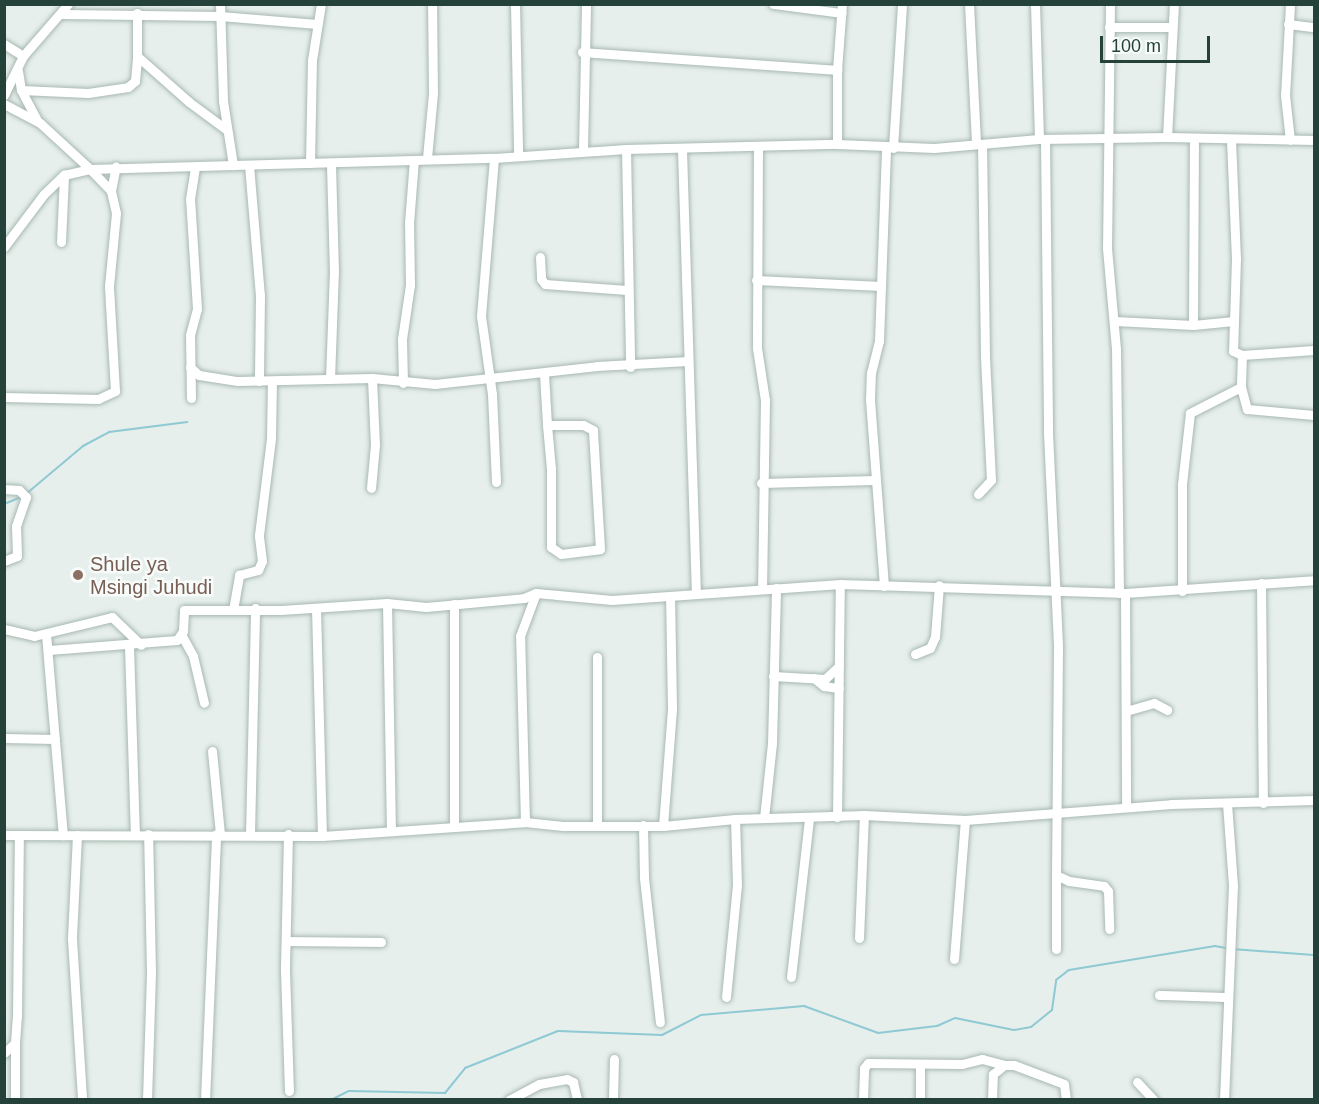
<!DOCTYPE html>
<html>
<head>
<meta charset="utf-8">
<style>
	body { margin:0 }
	#map { position:relative; width:1319px; height:1104px; overflow:hidden; background:#e6efeb; font-family:Arial,sans-serif }
	div>[style] { position:absolute }
	[style*='--x'] { left:calc(var(--x)*1px); top:calc(var(--y)*1px); width:calc(var(--w)*1px); rotate:calc(var(--a)*1deg) }
	.stream>* { height:2px; margin:-1px; padding:0 1px; transform-origin:1px; border-radius:1px; background:#8ec9d4 }
	.roads { filter:drop-shadow(0 0 2px #a8b8b2) drop-shadow(0 0 2px #a8b8b2) }
	.minor>* { height:9px; margin:-4.5px; padding:0 4.5px; transform-origin:4.5px; border-radius:4.5px; background:#fff }
	.dots>* { width:16px; height:16px; translate:-50% -50%; box-sizing:border-box; border:3px solid #f7fbf9; border-radius:50% }
	span { translate:-50% -50%; white-space:nowrap; text-align:center; line-height:1.15; -webkit-text-stroke:5px #f7fbf9; paint-order:stroke }
	.education-label { font-size:20px; color:#785e54 }
	.left { translate:0 -50%; text-align:left }
	.frame { position:absolute; inset:0; border:6px solid #24423a; pointer-events:none }
	.scale { position:absolute; left:1100px; top:36px; width:110px; height:27px; box-sizing:border-box; border:3px solid #24423a; border-top:0; padding-left:8px; font-size:18px; line-height:21px; white-space:nowrap; color:#24423a; -webkit-text-stroke:4px #f7fbf9; paint-order:stroke }
</style>
</head>
<body>
<div id="map">
	<div class="stream">
		<div style="--x:26;--y:494;--w:75;--a:-40.1"></div>
		<div style="--x:83;--y:446;--w:30;--a:-28"></div>
		<div style="--x:109;--y:432;--w:79;--a:-7.3"></div>
		<div style="--x:4;--y:504;--w:18;--a:-22"></div>
		<div style="--x:1232;--y:949;--w:82;--a:4.2"></div>
		<div style="--x:331;--y:1100;--w:20;--a:-27"></div>
		<div style="--x:349;--y:1091;--w:96;--a:1.2"></div>
		<div style="--x:445;--y:1093;--w:32;--a:-51"></div>
		<div style="--x:465;--y:1068;--w:100;--a:-21.7"></div>
		<div style="--x:558;--y:1031;--w:104;--a:2.2"></div>
		<div style="--x:662;--y:1035;--w:44;--a:-27.1"></div>
		<div style="--x:701;--y:1015;--w:103;--a:-5"></div>
		<div style="--x:804;--y:1006;--w:79;--a:20"></div>
		<div style="--x:878;--y:1033;--w:59;--a:-6.8"></div>
		<div style="--x:937;--y:1026;--w:20;--a:-24"></div>
		<div style="--x:955;--y:1018;--w:60;--a:11.5"></div>
		<div style="--x:1014;--y:1030;--w:17;--a:-10"></div>
		<div style="--x:1031;--y:1027;--w:27;--a:-39"></div>
		<div style="--x:1052;--y:1010;--w:30;--a:-82"></div>
		<div style="--x:1056;--y:980;--w:16;--a:-38"></div>
		<div style="--x:1069;--y:970;--w:148;--a:-9.3"></div>
		<div style="--x:1215;--y:946;--w:11;--a:10"></div>
	</div>
	<div class="roads">
		<div class="minor">
			<div style="--x:220;--y:4;--w:97;--a:88.2"></div>
			<div style="--x:223;--y:101;--w:65;--a:81.1"></div>
			<div style="--x:515;--y:4;--w:149;--a:88.8"></div>
			<div style="--x:773;--y:4;--w:69;--a:7.5"></div>
			<div style="--x:969;--y:4;--w:140;--a:87.1"></div>
			<div style="--x:1035;--y:4;--w:135;--a:88.3"></div>
			<div style="--x:1110;--y:4;--w:244;--a:90.7"></div>
			<div style="--x:1107;--y:248;--w:101;--a:84.9"></div>
			<div style="--x:1116;--y:349;--w:244;--a:89.3"></div>
			<div style="--x:1290;--y:4;--w:91;--a:93.1"></div>
			<div style="--x:1285;--y:95;--w:45;--a:83.7"></div>
			<div style="--x:137;--y:13;--w:43;--a:90"></div>
			<div style="--x:137;--y:56;--w:69;--a:41.5"></div>
			<div style="--x:189;--y:102;--w:47;--a:36.4"></div>
			<div style="--x:63;--y:14;--w:157;--a:0.7"></div>
			<div style="--x:220;--y:16;--w:97;--a:4.7"></div>
			<div style="--x:1288;--y:24;--w:26;--a:7"></div>
			<div style="--x:1109;--y:27;--w:63;--a:0"></div>
			<div style="--x:4;--y:44;--w:22;--a:32"></div>
			<div style="--x:582;--y:52;--w:256;--a:4"></div>
			<div style="--x:18;--y:71;--w:19;--a:81"></div>
			<div style="--x:21;--y:90;--w:36;--a:62"></div>
			<div style="--x:21;--y:90;--w:67;--a:2.6"></div>
			<div style="--x:88;--y:93;--w:40;--a:-8.5"></div>
			<div style="--x:128;--y:87;--w:9;--a:-41"></div>
			<div style="--x:135;--y:81;--w:25;--a:-85"></div>
			<div style="--x:4;--y:95;--w:43;--a:-64"></div>
			<div style="--x:23;--y:56;--w:69;--a:-49.1"></div>
			<div style="--x:4;--y:104;--w:41;--a:27.8"></div>
			<div style="--x:40;--y:123;--w:68;--a:42.6"></div>
			<div style="--x:90;--y:169;--w:404;--a:-1.6"></div>
			<div style="--x:494;--y:158;--w:132;--a:-3.9"></div>
			<div style="--x:626;--y:149;--w:211;--a:-1.4"></div>
			<div style="--x:837;--y:144;--w:97;--a:2.4"></div>
			<div style="--x:934;--y:148;--w:105;--a:-4.9"></div>
			<div style="--x:1039;--y:139;--w:128;--a:-0.9"></div>
			<div style="--x:1167;--y:137;--w:147;--a:1.2"></div>
			<div style="--x:1167;--y:137;--w:133;--a:-87"></div>
			<div style="--x:1045;--y:139;--w:294;--a:89.4"></div>
			<div style="--x:1048;--y:433;--w:214;--a:87.3"></div>
			<div style="--x:1058;--y:647;--w:228;--a:90.5"></div>
			<div style="--x:1056;--y:875;--w:14;--a:25"></div>
			<div style="--x:1069;--y:881;--w:35;--a:8"></div>
			<div style="--x:1104;--y:886;--w:6;--a:51"></div>
			<div style="--x:1108;--y:891;--w:38;--a:88"></div>
			<div style="--x:1231;--y:140;--w:118;--a:87.6"></div>
			<div style="--x:1236;--y:258;--w:93;--a:91.8"></div>
			<div style="--x:1233;--y:351;--w:10;--a:24"></div>
			<div style="--x:1242;--y:355;--w:72;--a:-4"></div>
			<div style="--x:837;--y:144;--w:74;--a:-90"></div>
			<div style="--x:837;--y:70;--w:66;--a:-85.7"></div>
			<div style="--x:758;--y:148;--w:200;--a:90.3"></div>
			<div style="--x:757;--y:348;--w:53;--a:81.3"></div>
			<div style="--x:765;--y:400;--w:188;--a:90.9"></div>
			<div style="--x:893;--y:148;--w:144;--a:-86.4"></div>
			<div style="--x:626;--y:149;--w:218;--a:88.9"></div>
			<div style="--x:583;--y:150;--w:146;--a:-88.8"></div>
			<div style="--x:682;--y:150;--w:443;--a:88.2"></div>
			<div style="--x:427;--y:158;--w:65;--a:-84.7"></div>
			<div style="--x:433;--y:93;--w:89;--a:-90.6"></div>
			<div style="--x:494;--y:158;--w:159;--a:94.7"></div>
			<div style="--x:481;--y:316;--w:79;--a:82"></div>
			<div style="--x:492;--y:394;--w:88;--a:87.4"></div>
			<div style="--x:310;--y:163;--w:103;--a:-88.9"></div>
			<div style="--x:312;--y:60;--w:57;--a:-80.9"></div>
			<div style="--x:249;--y:165;--w:130;--a:85.2"></div>
			<div style="--x:260;--y:295;--w:86;--a:90.7"></div>
			<div style="--x:61;--y:242;--w:67;--a:-87.4"></div>
			<div style="--x:4;--y:247;--w:66;--a:-53"></div>
			<div style="--x:44;--y:194;--w:28;--a:-44"></div>
			<div style="--x:64;--y:175;--w:27;--a:-13"></div>
			<div style="--x:90;--y:169;--w:30;--a:46"></div>
			<div style="--x:540;--y:257;--w:22;--a:87"></div>
			<div style="--x:541;--y:279;--w:6;--a:51"></div>
			<div style="--x:545;--y:284;--w:82;--a:4.2"></div>
			<div style="--x:756;--y:280;--w:125;--a:2.7"></div>
			<div style="--x:1115;--y:321;--w:78;--a:2.9"></div>
			<div style="--x:1193;--y:325;--w:41;--a:-5.6"></div>
			<div style="--x:1193;--y:325;--w:186;--a:-89.7"></div>
			<div style="--x:1242;--y:355;--w:32;--a:92"></div>
			<div style="--x:1241;--y:387;--w:23;--a:75"></div>
			<div style="--x:1247;--y:409;--w:67;--a:5.1"></div>
			<div style="--x:190;--y:367;--w:12;--a:42"></div>
			<div style="--x:199;--y:375;--w:39;--a:9"></div>
			<div style="--x:238;--y:381;--w:134;--a:-1.3"></div>
			<div style="--x:372;--y:378;--w:63;--a:5.4"></div>
			<div style="--x:435;--y:384;--w:163;--a:-6.3"></div>
			<div style="--x:597;--y:366;--w:91;--a:-3.1"></div>
			<div style="--x:544;--y:374;--w:51;--a:86.6"></div>
			<div style="--x:547;--y:425;--w:44;--a:84.8"></div>
			<div style="--x:551;--y:469;--w:78;--a:90"></div>
			<div style="--x:551;--y:547;--w:12;--a:35"></div>
			<div style="--x:561;--y:554;--w:39;--a:-7"></div>
			<div style="--x:600;--y:549;--w:119;--a:-93.4"></div>
			<div style="--x:593;--y:430;--w:11;--a:-153"></div>
			<div style="--x:583;--y:425;--w:36;--a:180"></div>
			<div style="--x:330;--y:379;--w:107;--a:-87.9"></div>
			<div style="--x:334;--y:272;--w:109;--a:-91.6"></div>
			<div style="--x:403;--y:383;--w:44;--a:-91.3"></div>
			<div style="--x:402;--y:339;--w:55;--a:-81.6"></div>
			<div style="--x:410;--y:285;--w:62;--a:-90.9"></div>
			<div style="--x:409;--y:223;--w:63;--a:-85.5"></div>
			<div style="--x:4;--y:397;--w:94;--a:1.2"></div>
			<div style="--x:98;--y:399;--w:19;--a:-25"></div>
			<div style="--x:115;--y:391;--w:105;--a:-93.3"></div>
			<div style="--x:109;--y:286;--w:73;--a:-84.5"></div>
			<div style="--x:116;--y:213;--w:23;--a:-103"></div>
			<div style="--x:111;--y:191;--w:25;--a:-79"></div>
			<div style="--x:191;--y:398;--w:63;--a:-90.9"></div>
			<div style="--x:190;--y:335;--w:27;--a:-75"></div>
			<div style="--x:197;--y:309;--w:110;--a:-93.6"></div>
			<div style="--x:190;--y:199;--w:32;--a:-81"></div>
			<div style="--x:761;--y:483;--w:113;--a:-1.5"></div>
			<div style="--x:371;--y:488;--w:43;--a:-84.7"></div>
			<div style="--x:375;--y:445;--w:67;--a:-92.6"></div>
			<div style="--x:4;--y:489;--w:15;--a:4"></div>
			<div style="--x:19;--y:490;--w:10;--a:45"></div>
			<div style="--x:26;--y:497;--w:31;--a:109"></div>
			<div style="--x:16;--y:526;--w:30;--a:88"></div>
			<div style="--x:17;--y:556;--w:14;--a:159"></div>
			<div style="--x:978;--y:494;--w:19;--a:-47"></div>
			<div style="--x:991;--y:480;--w:124;--a:-92.8"></div>
			<div style="--x:985;--y:356;--w:211;--a:-90.8"></div>
			<div style="--x:1261;--y:583;--w:220;--a:89.5"></div>
			<div style="--x:884;--y:586;--w:188;--a:-94.3"></div>
			<div style="--x:870;--y:399;--w:26;--a:-88"></div>
			<div style="--x:871;--y:373;--w:33;--a:-76"></div>
			<div style="--x:879;--y:341;--w:192;--a:-87.9"></div>
			<div style="--x:1182;--y:591;--w:107;--a:-90"></div>
			<div style="--x:1182;--y:484;--w:71;--a:-83.6"></div>
			<div style="--x:1190;--y:413;--w:57;--a:-27"></div>
			<div style="--x:1125;--y:593;--w:214;--a:89.7"></div>
			<div style="--x:387;--y:603;--w:227;--a:89"></div>
			<div style="--x:316;--y:608;--w:228;--a:88.5"></div>
			<div style="--x:233;--y:610;--w:36;--a:-80"></div>
			<div style="--x:239;--y:575;--w:20;--a:-15"></div>
			<div style="--x:258;--y:570;--w:10;--a:-66"></div>
			<div style="--x:262;--y:561;--w:26;--a:-97"></div>
			<div style="--x:259;--y:535;--w:98;--a:-82.9"></div>
			<div style="--x:271;--y:438;--w:55;--a:-89"></div>
			<div style="--x:4;--y:629;--w:31;--a:13"></div>
			<div style="--x:34;--y:636;--w:80;--a:-13.7"></div>
			<div style="--x:112;--y:617;--w:40;--a:44"></div>
			<div style="--x:46;--y:634;--w:202;--a:85.2"></div>
			<div style="--x:182;--y:636;--w:23;--a:61"></div>
			<div style="--x:193;--y:656;--w:48;--a:76.8"></div>
			<div style="--x:129;--y:646;--w:188;--a:88.2"></div>
			<div style="--x:49;--y:650;--w:128;--a:-4.5"></div>
			<div style="--x:177;--y:640;--w:11;--a:-56"></div>
			<div style="--x:183;--y:631;--w:21;--a:-87"></div>
			<div style="--x:184;--y:610;--w:97;--a:0"></div>
			<div style="--x:281;--y:610;--w:106;--a:-3.8"></div>
			<div style="--x:387;--y:603;--w:39;--a:6"></div>
			<div style="--x:426;--y:607;--w:98;--a:-5.2"></div>
			<div style="--x:524;--y:598;--w:13;--a:-23"></div>
			<div style="--x:536;--y:593;--w:76;--a:5.3"></div>
			<div style="--x:612;--y:600;--w:229;--a:-4"></div>
			<div style="--x:840;--y:584;--w:285;--a:1.8"></div>
			<div style="--x:1125;--y:593;--w:189;--a:-3.9"></div>
			<div style="--x:915;--y:654;--w:16;--a:-22"></div>
			<div style="--x:930;--y:648;--w:12;--a:-66"></div>
			<div style="--x:935;--y:637;--w:52;--a:-85.6"></div>
			<div style="--x:773;--y:676;--w:52;--a:3.3"></div>
			<div style="--x:825;--y:679;--w:19;--a:-43"></div>
			<div style="--x:814;--y:678;--w:13;--a:39"></div>
			<div style="--x:824;--y:686;--w:15;--a:8"></div>
			<div style="--x:1126;--y:711;--w:29;--a:-16"></div>
			<div style="--x:1154;--y:703;--w:15;--a:28"></div>
			<div style="--x:4;--y:738;--w:51;--a:1.1"></div>
			<div style="--x:212;--y:751;--w:83;--a:84.5"></div>
			<div style="--x:837;--y:817;--w:233;--a:-89.3"></div>
			<div style="--x:764;--y:818;--w:75;--a:-83.9"></div>
			<div style="--x:772;--y:743;--w:155;--a:-88.5"></div>
			<div style="--x:525;--y:822;--w:186;--a:-91.5"></div>
			<div style="--x:520;--y:636;--w:46;--a:-69.6"></div>
			<div style="--x:597;--y:825;--w:168;--a:-90"></div>
			<div style="--x:643;--y:825;--w:53;--a:88.9"></div>
			<div style="--x:644;--y:878;--w:145;--a:83.7"></div>
			<div style="--x:454;--y:826;--w:222;--a:-90"></div>
			<div style="--x:663;--y:826;--w:118;--a:-85.6"></div>
			<div style="--x:672;--y:708;--w:111;--a:-91"></div>
			<div style="--x:250;--y:834;--w:226;--a:-88.7"></div>
			<div style="--x:288;--y:834;--w:137;--a:91.3"></div>
			<div style="--x:285;--y:971;--w:120;--a:88.1"></div>
			<div style="--x:4;--y:835;--w:318;--a:0.2"></div>
			<div style="--x:322;--y:836;--w:203;--a:-3.9"></div>
			<div style="--x:525;--y:822;--w:38;--a:6"></div>
			<div style="--x:563;--y:826;--w:100;--a:0"></div>
			<div style="--x:663;--y:826;--w:72;--a:-5.6"></div>
			<div style="--x:735;--y:819;--w:129;--a:-1.8"></div>
			<div style="--x:864;--y:815;--w:101;--a:2.8"></div>
			<div style="--x:965;--y:820;--w:207;--a:-4.4"></div>
			<div style="--x:1171;--y:804;--w:143;--a:-1.6"></div>
			<div style="--x:77;--y:835;--w:104;--a:92.8"></div>
			<div style="--x:72;--y:939;--w:161;--a:86.4"></div>
			<div style="--x:859;--y:938;--w:123;--a:-87.7"></div>
			<div style="--x:286;--y:941;--w:95;--a:0.6"></div>
			<div style="--x:1056;--y:949;--w:74;--a:-90"></div>
			<div style="--x:954;--y:959;--w:139;--a:-85.5"></div>
			<div style="--x:791;--y:977;--w:160;--a:-83.5"></div>
			<div style="--x:1159;--y:995;--w:69;--a:1.7"></div>
			<div style="--x:726;--y:997;--w:113;--a:-84.4"></div>
			<div style="--x:737;--y:885;--w:66;--a:-91.7"></div>
			<div style="--x:15;--y:1043;--w:57;--a:90"></div>
			<div style="--x:4;--y:1053;--w:15;--a:-42"></div>
			<div style="--x:15;--y:1043;--w:26;--a:-86"></div>
			<div style="--x:17;--y:1017;--w:182;--a:-89.4"></div>
			<div style="--x:920;--y:1065;--w:35;--a:90"></div>
			<div style="--x:1137;--y:1082;--w:25;--a:47"></div>
			<div style="--x:147;--y:1100;--w:128;--a:-88.2"></div>
			<div style="--x:151;--y:972;--w:138;--a:-91.2"></div>
			<div style="--x:205;--y:1100;--w:266;--a:-87.6"></div>
			<div style="--x:509;--y:1100;--w:34;--a:-28"></div>
			<div style="--x:539;--y:1084;--w:28;--a:-10"></div>
			<div style="--x:567;--y:1079;--w:7;--a:27"></div>
			<div style="--x:573;--y:1082;--w:18;--a:77"></div>
			<div style="--x:613;--y:1100;--w:41;--a:-88.6"></div>
			<div style="--x:863;--y:1100;--w:32;--a:-88"></div>
			<div style="--x:864;--y:1068;--w:6;--a:-51"></div>
			<div style="--x:868;--y:1063;--w:94;--a:0.6"></div>
			<div style="--x:962;--y:1064;--w:21;--a:-14"></div>
			<div style="--x:982;--y:1059;--w:23;--a:15"></div>
			<div style="--x:992;--y:1100;--w:26;--a:-88"></div>
			<div style="--x:993;--y:1074;--w:14;--a:-39"></div>
			<div style="--x:1004;--y:1065;--w:10;--a:0"></div>
			<div style="--x:1014;--y:1065;--w:53;--a:20.8"></div>
			<div style="--x:1064;--y:1084;--w:16;--a:83"></div>
			<div style="--x:1224;--y:1100;--w:215;--a:-87.6"></div>
			<div style="--x:1233;--y:885;--w:81;--a:-94.2"></div>
		</div>
	</div>
	<div class="dots">
		<div style="left:78px;top:575px;background:#8d6e63"></div>
	</div>
	<div class="education-label">
		<span class="left" style="left:90px;top:576px">Shule ya<br>Msingi Juhudi</span>
	</div>
	<div class="frame"></div>
	<div class="scale">100 m</div>
</div>
</body>
</html>
